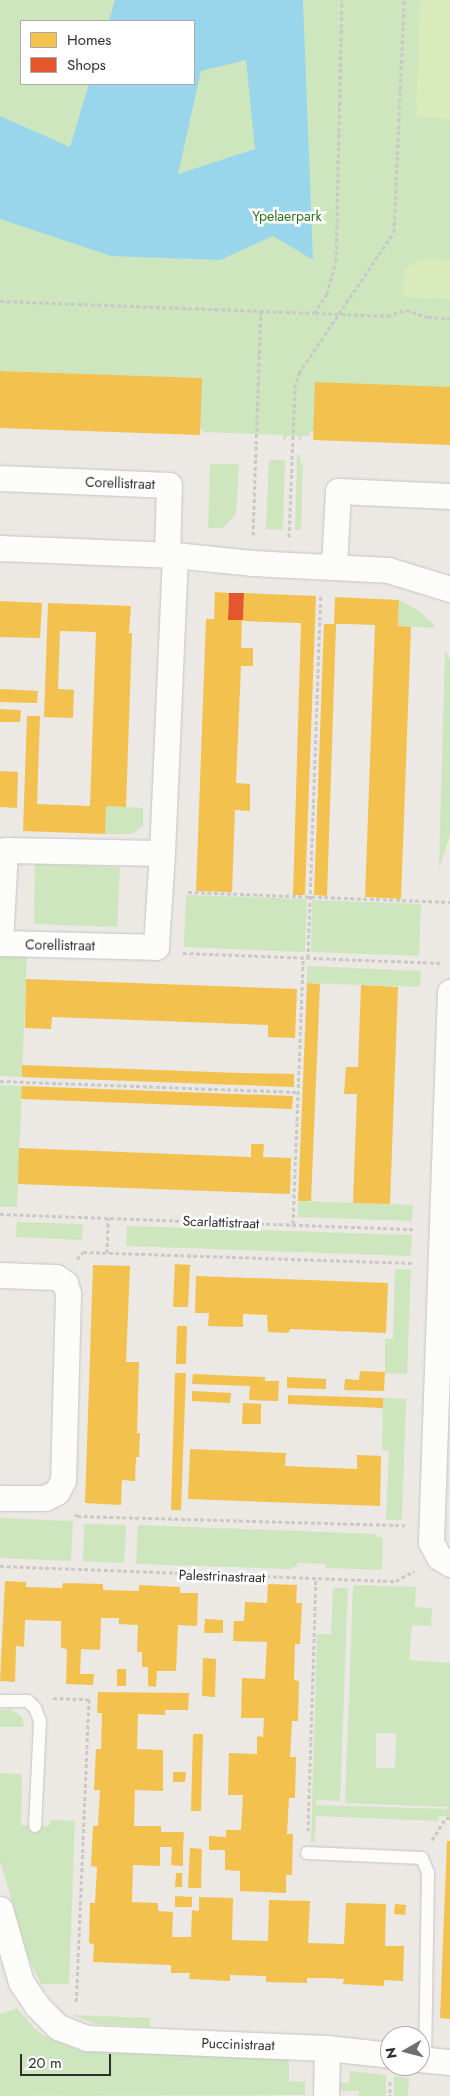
<!DOCTYPE html>
<html>
<head>
<meta charset="utf-8">
<style>
	body { margin:0 }
	#map { position:relative; width:450px; height:2096px; overflow:hidden; background:#ece8e4; font-family:Jost,sans-serif }
	div>[style] { position:absolute }
	[style*='--x'] { left:calc(var(--x)*1px); top:calc(var(--y)*1px); width:calc(var(--w)*1px); rotate:calc(var(--a)*1deg) }
	.green>* { inset:0; background:#cee6be }
	.pitch>* { inset:0; background:#d9eabb }
	.water>* { inset:0; background:#99d6ec }
	.homes>* { inset:0; background:#f2c14e }
	.shops>* { inset:0; background:#e4572e }
	.path>* { height:3px; margin-top:-1.5px; transform-origin:0; background:repeating-linear-gradient(90deg,#c9c9c8 0 4px,transparent 0 6.5px) }
	.roads { filter:drop-shadow(0 0 1px #c5c4c5) drop-shadow(0 0 1px #c5c4c5) }
	.lane>* { height:12px; margin:-6px; padding:0 6px; transform-origin:6px; border-radius:6px; background:#fcfcfb }
	.street>* { height:25px; margin:-12.5px; padding:0 12.5px; transform-origin:12.5px; border-radius:12.5px; background:#fcfcfb }
	span { translate:-50% -50%; white-space:nowrap; text-align:center; line-height:1.15; -webkit-text-stroke:5px #fff; paint-order:stroke }
	.park-label { font-size:14px; color:#2c6e1b }
	.street-label { font-size:14px; color:#2e2e2e }
	.legend { position:absolute; left:20px; top:20px; width:175px; height:65px; box-sizing:border-box; background:#fff; border:1px solid #ababab; margin:0; padding:6px 9px; list-style:none; font-size:15px; color:#2e2e2e }
	.legend li { display:flex; align-items:center; gap:10px; height:25px }
	.legend b { width:25px; border:1px solid #ababab }
	.north { position:absolute; left:380px; top:2026px; width:50px; height:50px; box-sizing:border-box; background:#fff; border:1px solid #ababab; border-radius:50%; rotate:262deg; font-size:14px; font-weight:700; line-height:20px; text-align:center; color:#2e2e2e }
	.north::after { content:''; display:block; margin:auto; width:18px; height:22px; background:#706f6e; clip-path:polygon(50% 0,100% 100%,50% 72%,0 100%) }
	.scale { position:absolute; left:20px; top:2054px; width:91px; height:22px; box-sizing:border-box; border:2px solid #2e2e2e; border-top:0; padding-left:6px; font-size:15px; line-height:18px; white-space:nowrap; color:#2e2e2e; -webkit-text-stroke:4px #fff; paint-order:stroke }
</style>
</head>
<body>
<div id="map">
	<div class="green">
		<div style="clip-path:polygon(evenodd,0 0,450px 0,450px 387px,310px 432px,309px 436px,301px 436px,301px 440px,298px 440px,298px 436px,286px 436px,286px 440px,283px 439px,283px 435px,203px 432px,203px 429px,200px 429px,201px 378px,0 371px,0 0,21px 21px,194px 21px,194px 84px,21px 84px,21px 21px)"></div>
		<div style="clip-path:polygon(297px 454px,300px 455px,300px 462px,303px 463px,301px 530px,295px 530px)"></div>
		<div style="clip-path:polygon(269px 460px,285px 460px,283px 530px,266px 529px)"></div>
		<div style="clip-path:polygon(210px 464px,239px 464px,236px 514px,223px 528px,208px 528px)"></div>
		<div style="clip-path:polygon(399px 600px,418px 610px,434px 625px,434px 628px,398px 626px)"></div>
		<div style="clip-path:polygon(445px 650px,450px 660px,450px 835px,439px 869px)"></div>
		<div style="clip-path:polygon(106px 806px,143px 808px,143px 825px,133px 834px,105px 834px)"></div>
		<div style="clip-path:polygon(35px 864px,120px 867px,117px 927px,34px 924px)"></div>
		<div style="clip-path:polygon(186px 895px,307px 899px,305px 952px,184px 947px)"></div>
		<div style="clip-path:polygon(312px 900px,421px 904px,419px 956px,311px 952px)"></div>
		<div style="clip-path:polygon(0 955px,27px 956px,22px 1077px,0 1076px)"></div>
		<div style="clip-path:polygon(307px 966px,421px 971px,420px 987px,307px 983px)"></div>
		<div style="clip-path:polygon(0 1085px,22px 1086px,17px 1207px,0 1207px)"></div>
		<div style="clip-path:polygon(298px 1201px,413px 1205px,412px 1221px,298px 1217px)"></div>
		<div style="clip-path:polygon(17px 1222px,83px 1224px,82px 1240px,16px 1237px)"></div>
		<div style="clip-path:polygon(127px 1226px,412px 1235px,411px 1256px,126px 1246px)"></div>
		<div style="clip-path:polygon(395px 1269px,411px 1270px,407px 1374px,385px 1373px,385px 1339px,393px 1339px)"></div>
		<div style="clip-path:polygon(383px 1398px,406px 1399px,402px 1520px,386px 1520px,389px 1451px,382px 1450px)"></div>
		<div style="clip-path:polygon(0 1518px,73px 1521px,71px 1561px,0 1558px)"></div>
		<div style="clip-path:polygon(84px 1524px,126px 1525px,124px 1563px,83px 1561px)"></div>
		<div style="clip-path:polygon(138px 1525px,377px 1534px,377px 1537px,383px 1537px,382px 1570px,326px 1568px,325px 1564px,297px 1563px,297px 1567px,292px 1567px,292px 1569px,136px 1564px)"></div>
		<div style="clip-path:polygon(evenodd,353px 1585px,416px 1587px,415px 1607px,432px 1608px,431px 1626px,412px 1625px,409px 1660px,450px 1663px,450px 1817px,439px 1816px,438px 1821px,316px 1816px,315px 1841px,311px 1843px,317px 1634px,331px 1634px,333px 1588px,348px 1588px,340px 1801px,316px 1800px,316px 1805px,447px 1809px,447px 1807px,345px 1803px,353px 1585px,376px 1733px,396px 1733px,395px 1768px,376px 1768px,376px 1733px)"></div>
		<div style="clip-path:polygon(10px 1709px,22px 1717px,24px 1727px,0 1727px,0 1710px)"></div>
		<div style="clip-path:polygon(0 1773px,22px 1774px,21px 1825px,49px 1826px,50px 1820px,75px 1821px,69px 1984px,41px 1984px,28px 1957px,0 1860px)"></div>
		<div style="clip-path:polygon(17px 2008px,33px 2027px,43px 2035px,77px 2050px,289px 2060px,289px 2081px,305px 2082px,305px 2095px,0 2096px,0 2014px)"></div>
		<div style="clip-path:polygon(72px 2015px,150px 2018px,150px 2027px,96px 2024px)"></div>
		<div style="clip-path:polygon(350px 2071px,386px 2075px,386px 2096px,359px 2096px,359px 2091px,340px 2091px,340px 2083px,349px 2083px)"></div>
		<div style="clip-path:polygon(394px 2076px,409px 2078px,408px 2096px,394px 2096px)"></div>
	</div>
	<div class="pitch">
		<div style="clip-path:polygon(420px 0,450px 0,450px 119px,416px 117px)"></div>
		<div style="clip-path:polygon(420px 259px,450px 260px,450px 299px,403px 297px,404px 270px)"></div>
	</div>
	<div class="water">
		<div style="clip-path:polygon(evenodd,115px 0,303px 0,313px 260px,273px 236px,220px 260px,111px 256px,0 219px,0 116px,70px 147px,89px 84px,194px 84px,194px 21px,109px 21px,115px 0,246px 60px,255px 149px,178px 174px,201px 71px,246px 60px)"></div>
	</div>
	<div class="homes">
		<div style="clip-path:polygon(0 371px,202px 378px,200px 435px,0 428px)"></div>
		<div style="clip-path:polygon(315px 382px,450px 387px,450px 445px,313px 440px)"></div>
		<div style="clip-path:polygon(215px 592px,229px 593px,228px 620px,242px 620px,241px 648px,253px 648px,253px 666px,241px 666px,236px 783px,250px 784px,250px 811px,235px 810px,232px 892px,196px 891px,206px 619px,214px 619px)"></div>
		<div style="clip-path:polygon(244px 593px,316px 596px,305px 895px,293px 895px,301px 623px,243px 621px)"></div>
		<div style="clip-path:polygon(335px 597px,399px 600px,398px 626px,411px 627px,401px 899px,365px 897px,375px 625px,349px 624px,336px 624px,327px 896px,314px 895px,324px 624px,334px 624px)"></div>
		<div style="clip-path:polygon(0 601px,42px 603px,40px 638px,0 637px)"></div>
		<div style="clip-path:polygon(48px 603px,131px 606px,129px 633px,132px 633px,126px 807px,106px 806px,105px 834px,23px 831px,27px 716px,40px 716px,37px 804px,90px 806px,96px 632px,60px 631px,58px 689px,74px 690px,73px 718px,44px 717px)"></div>
		<div style="clip-path:polygon(0 689px,38px 691px,37px 703px,0 702px)"></div>
		<div style="clip-path:polygon(0 709px,21px 710px,20px 722px,0 722px)"></div>
		<div style="clip-path:polygon(0 771px,18px 772px,17px 808px,0 807px)"></div>
		<div style="clip-path:polygon(26px 979px,297px 989px,295px 1038px,268px 1037px,268px 1025px,52px 1017px,51px 1029px,25px 1028px)"></div>
		<div style="clip-path:polygon(307px 983px,320px 984px,311px 1201px,298px 1201px)"></div>
		<div style="clip-path:polygon(361px 985px,398px 987px,390px 1204px,353px 1203px,357px 1094px,344px 1094px,346px 1067px,358px 1067px)"></div>
		<div style="clip-path:polygon(22px 1065px,239px 1073px,294px 1074px,294px 1087px,239px 1085px,22px 1077px)"></div>
		<div style="clip-path:polygon(22px 1086px,293px 1096px,292px 1109px,21px 1099px)"></div>
		<div style="clip-path:polygon(251px 1144px,264px 1144px,263px 1157px,291px 1158px,290px 1194px,18px 1184px,19px 1148px,251px 1157px)"></div>
		<div style="clip-path:polygon(175px 1264px,190px 1265px,188px 1307px,173px 1307px)"></div>
		<div style="clip-path:polygon(93px 1265px,130px 1266px,126px 1362px,139px 1362px,137px 1433px,140px 1433px,139px 1457px,136px 1457px,135px 1481px,122px 1480px,121px 1505px,85px 1503px)"></div>
		<div style="clip-path:polygon(196px 1276px,388px 1283px,386px 1333px,290px 1329px,288px 1333px,268px 1332px,267px 1315px,243px 1314px,243px 1327px,208px 1326px,209px 1313px,195px 1313px)"></div>
		<div style="clip-path:polygon(177px 1326px,187px 1326px,186px 1364px,176px 1364px)"></div>
		<div style="clip-path:polygon(360px 1371px,385px 1372px,384px 1391px,344px 1390px,345px 1379px,359px 1380px)"></div>
		<div style="clip-path:polygon(175px 1373px,186px 1373px,181px 1510px,171px 1510px)"></div>
		<div style="clip-path:polygon(193px 1374px,265px 1377px,265px 1381px,279px 1381px,278px 1401px,249px 1400px,250px 1386px,192px 1384px)"></div>
		<div style="clip-path:polygon(287px 1377px,326px 1379px,326px 1389px,287px 1388px)"></div>
		<div style="clip-path:polygon(192px 1391px,231px 1393px,230px 1403px,192px 1401px)"></div>
		<div style="clip-path:polygon(288px 1395px,383px 1398px,383px 1408px,288px 1404px)"></div>
		<div style="clip-path:polygon(243px 1403px,261px 1404px,261px 1424px,242px 1424px)"></div>
		<div style="clip-path:polygon(190px 1449px,286px 1453px,285px 1466px,357px 1469px,357px 1455px,381px 1456px,380px 1506px,188px 1499px)"></div>
		<div style="clip-path:polygon(5px 1581px,26px 1582px,26px 1587px,62px 1588px,63px 1583px,103px 1584px,103px 1590px,139px 1591px,139px 1585px,180px 1587px,180px 1593px,198px 1593px,197px 1626px,178px 1625px,176px 1671px,157px 1671px,156px 1687px,148px 1686px,148px 1667px,142px 1667px,142px 1652px,137px 1652px,138px 1625px,119px 1624px,119px 1618px,101px 1618px,100px 1650px,81px 1649px,80px 1674px,94px 1674px,93px 1685px,66px 1684px,67px 1649px,61px 1648px,61px 1621px,25px 1620px,24px 1647px,16px 1646px,15px 1682px,0 1681px)"></div>
		<div style="clip-path:polygon(268px 1584px,297px 1585px,296px 1603px,302px 1603px,300px 1644px,295px 1644px,294px 1680px,299px 1681px,298px 1721px,292px 1721px,290px 1757px,296px 1757px,295px 1798px,289px 1798px,287px 1834px,293px 1834px,292px 1875px,286px 1875px,286px 1893px,240px 1891px,240px 1871px,225px 1870px,225px 1850px,209px 1850px,209px 1836px,226px 1837px,226px 1830px,241px 1830px,243px 1795px,228px 1795px,229px 1753px,257px 1754px,257px 1736px,263px 1737px,264px 1718px,241px 1718px,242px 1678px,265px 1679px,267px 1642px,233px 1641px,234px 1621px,244px 1621px,245px 1602px,267px 1603px)"></div>
		<div style="clip-path:polygon(205px 1619px,223px 1620px,223px 1633px,204px 1633px)"></div>
		<div style="clip-path:polygon(203px 1658px,216px 1659px,215px 1697px,202px 1696px)"></div>
		<div style="clip-path:polygon(117px 1669px,126px 1669px,126px 1686px,117px 1686px)"></div>
		<div style="clip-path:polygon(98px 1692px,189px 1693px,188px 1710px,165px 1710px,165px 1715px,138px 1714px,137px 1749px,163px 1750px,163px 1791px,135px 1790px,134px 1826px,161px 1826px,161px 1832px,184px 1832px,183px 1848px,183px 1866px,171px 1865px,172px 1847px,160px 1847px,160px 1866px,133px 1865px,132px 1902px,158px 1903px,158px 1911px,173px 1912px,172px 1937px,191px 1937px,192px 1910px,199px 1911px,199px 1897px,233px 1898px,232px 1940px,268px 1941px,269px 1900px,310px 1901px,308px 1943px,344px 1944px,346px 1903px,386px 1904px,385px 1946px,404px 1946px,403px 1981px,384px 1980px,384px 1986px,343px 1984px,344px 1979px,326px 1978px,307px 1978px,307px 1983px,266px 1982px,266px 1976px,230px 1975px,230px 1981px,189px 1979px,190px 1973px,171px 1973px,171px 1965px,93px 1962px,94px 1944px,89px 1943px,90px 1903px,95px 1903px,97px 1867px,91px 1866px,93px 1826px,98px 1826px,100px 1790px,94px 1790px,96px 1749px,101px 1749px,102px 1713px,97px 1713px)"></div>
		<div style="clip-path:polygon(193px 1734px,203px 1734px,201px 1811px,191px 1811px)"></div>
		<div style="clip-path:polygon(173px 1772px,186px 1772px,185px 1782px,173px 1782px)"></div>
		<div style="clip-path:polygon(447px 1841px,450px 1841px,450px 2019px,440px 2018px)"></div>
		<div style="clip-path:polygon(190px 1848px,202px 1849px,201px 1888px,188px 1888px)"></div>
		<div style="clip-path:polygon(176px 1873px,182px 1873px,182px 1887px,175px 1887px)"></div>
		<div style="clip-path:polygon(175px 1896px,192px 1897px,192px 1907px,175px 1907px)"></div>
		<div style="clip-path:polygon(395px 1904px,406px 1905px,405px 1915px,394px 1914px)"></div>
	</div>
	<div class="shops">
		<div style="clip-path:polygon(229px 593px,244px 593px,243px 620px,228px 620px)"></div>
	</div>
	<div class="path">
		<div style="--x:0;--y:301;--w:314;--a:2.2"></div>
		<div style="--x:314;--y:313;--w:23;--a:-56"></div>
		<div style="--x:327;--y:294;--w:34;--a:-75"></div>
		<div style="--x:336;--y:261;--w:261;--a:-88.7"></div>
		<div style="--x:315;--y:313;--w:72;--a:2.4"></div>
		<div style="--x:387;--y:316;--w:20;--a:-18"></div>
		<div style="--x:406;--y:310;--w:23;--a:18"></div>
		<div style="--x:428;--y:317;--w:22;--a:3"></div>
		<div style="--x:253;--y:535;--w:225;--a:-88"></div>
		<div style="--x:289;--y:537;--w:149;--a:-87.7"></div>
		<div style="--x:295;--y:388;--w:16;--a:-75"></div>
		<div style="--x:299;--y:373;--w:170;--a:-56"></div>
		<div style="--x:394;--y:232;--w:232;--a:-87.5"></div>
		<div style="--x:188;--y:892;--w:262;--a:2.2"></div>
		<div style="--x:183;--y:953;--w:259;--a:2.2"></div>
		<div style="--x:308;--y:958;--w:364;--a:-88"></div>
		<div style="--x:0;--y:1081;--w:297;--a:2.1"></div>
		<div style="--x:0;--y:1214;--w:414;--a:2.1"></div>
		<div style="--x:293;--y:1224;--w:266;--a:-87.8"></div>
		<div style="--x:107;--y:1253;--w:35;--a:-88"></div>
		<div style="--x:77;--y:1259;--w:9;--a:-49"></div>
		<div style="--x:83;--y:1252;--w:329;--a:1.9"></div>
		<div style="--x:75;--y:1514;--w:3;--a:45"></div>
		<div style="--x:77;--y:1516;--w:328;--a:1.6"></div>
		<div style="--x:0;--y:1566;--w:396;--a:2.2"></div>
		<div style="--x:396;--y:1581;--w:21;--a:-29"></div>
		<div style="--x:53;--y:1698;--w:36;--a:2"></div>
		<div style="--x:89;--y:1699;--w:305;--a:92.4"></div>
		<div style="--x:308;--y:1831;--w:252;--a:-88.2"></div>
		<div style="--x:432;--y:1840;--w:26;--a:-58"></div>
		<div style="--x:446;--y:1818;--w:4;--a:0"></div>
		<div style="--x:390;--y:2082;--w:14;--a:90"></div>
	</div>
	<div class="roads">
		<div class="lane">
			<div style="--x:0;--y:1701;--w:28;--a:0"></div>
			<div style="--x:28;--y:1701;--w:10;--a:45"></div>
			<div style="--x:35;--y:1708;--w:14;--a:69"></div>
			<div style="--x:40;--y:1721;--w:105;--a:92.7"></div>
			<div style="--x:307;--y:1853;--w:115;--a:2.5"></div>
			<div style="--x:422;--y:1858;--w:16;--a:68"></div>
			<div style="--x:428;--y:1873;--w:186;--a:90.9"></div>
		</div>
		<div class="street">
			<div style="--x:0;--y:478;--w:169;--a:2.4"></div>
			<div style="--x:169;--y:485;--w:70;--a:91.6"></div>
			<div style="--x:0;--y:548;--w:175;--a:2.3"></div>
			<div style="--x:175;--y:555;--w:77;--a:5.9"></div>
			<div style="--x:252;--y:563;--w:136;--a:2.9"></div>
			<div style="--x:388;--y:570;--w:65;--a:17"></div>
			<div style="--x:334;--y:567;--w:76;--a:-87"></div>
			<div style="--x:338;--y:491;--w:112;--a:2.6"></div>
			<div style="--x:5;--y:850;--w:157;--a:1.1"></div>
			<div style="--x:162;--y:853;--w:94;--a:93.7"></div>
			<div style="--x:156;--y:947;--w:156;--a:-178.5"></div>
			<div style="--x:0;--y:943;--w:93;--a:-86.9"></div>
			<div style="--x:162;--y:853;--w:298;--a:-87.5"></div>
			<div style="--x:450;--y:992;--w:550;--a:91.98"></div>
			<div style="--x:431;--y:1542;--w:17;--a:62"></div>
			<div style="--x:439;--y:1557;--w:13;--a:32"></div>
			<div style="--x:0;--y:1275;--w:56;--a:2"></div>
			<div style="--x:56;--y:1277;--w:11;--a:34"></div>
			<div style="--x:65;--y:1283;--w:10;--a:73"></div>
			<div style="--x:68;--y:1293;--w:187;--a:91.5"></div>
			<div style="--x:63;--y:1480;--w:13;--a:117"></div>
			<div style="--x:57;--y:1492;--w:13;--a:153"></div>
			<div style="--x:45;--y:1498;--w:45;--a:180"></div>
			<div style="--x:0;--y:1909;--w:76;--a:74"></div>
			<div style="--x:21;--y:1982;--w:29;--a:56"></div>
			<div style="--x:37;--y:2006;--w:30;--a:45"></div>
			<div style="--x:58;--y:2027;--w:31;--a:21"></div>
			<div style="--x:87;--y:2038;--w:240;--a:2.4"></div>
			<div style="--x:327;--y:2048;--w:63;--a:6.3"></div>
			<div style="--x:420;--y:2059;--w:30;--a:6"></div>
			<div style="--x:326;--y:2096;--w:48;--a:-88.8"></div>
		</div>
	</div>
	<div class="park-label">
		<span style="left:287px;top:216px">Ypelaerpark</span>
	</div>
	<div class="street-label">
		<span style="left:120px;top:483px;rotate:2deg">Corellistraat</span>
		<span style="left:60px;top:945px;rotate:1deg">Corellistraat</span>
		<span style="left:221px;top:1222px;rotate:2deg">Scarlattistraat</span>
		<span style="left:222px;top:1576px;rotate:2deg">Palestrinastraat</span>
		<span style="left:238px;top:2044px;rotate:2deg">Puccinistraat</span>
	</div>
	<ul class="legend">
	<li><b style="height:14px;background:#f2c14e"></b>Homes</li>
	<li><b style="height:14px;background:#e4572e"></b>Shops</li>
	</ul>
	<div class="north">N</div>
	<div class="scale">20 m</div>
</div>
</body>
</html>
